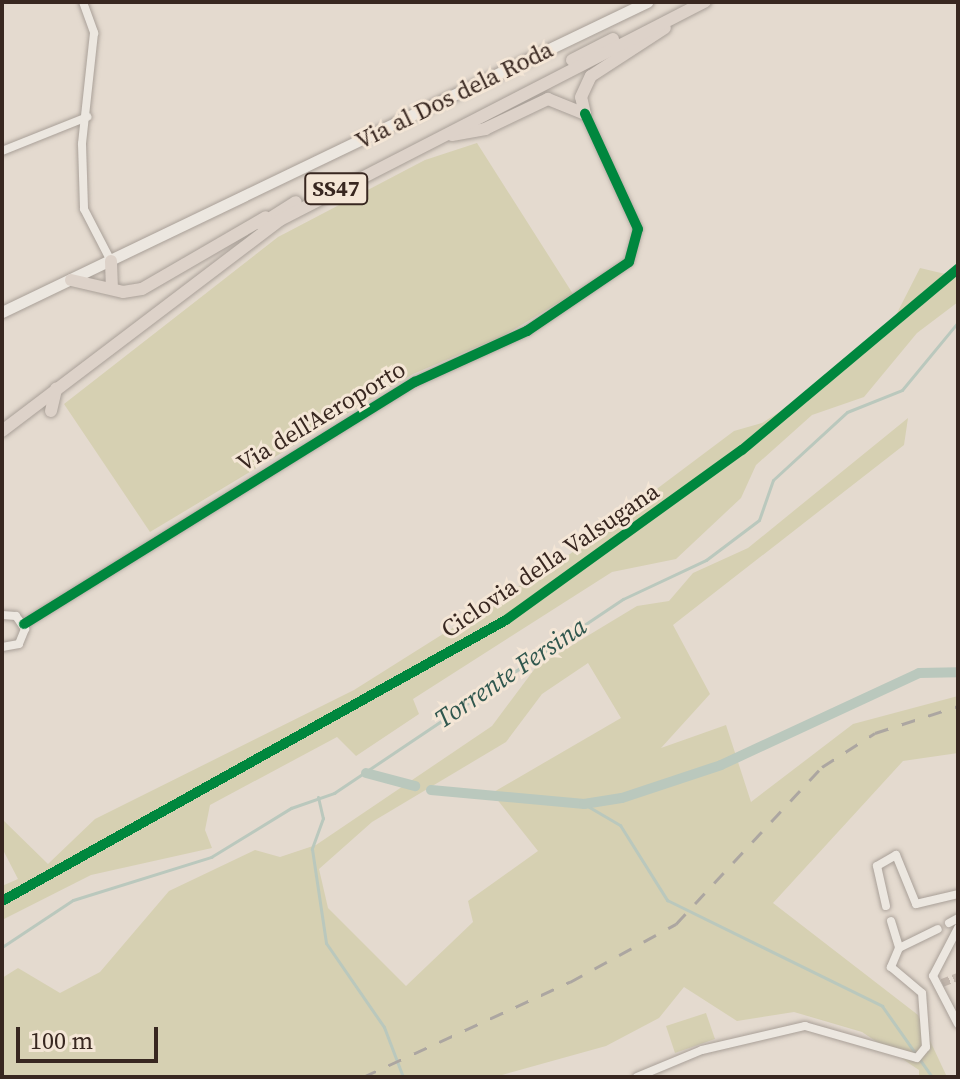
<!DOCTYPE html>
<html>
<head>
<meta charset="utf-8">
<style>
	body { margin:0 }
	#map { position:relative; width:960px; height:1079px; overflow:hidden; background:#e4dacf; font-family:"Source Serif 4",serif }
	div>[style] { position:absolute }
	[style*='--x'] { left:calc(var(--x)*1px); top:calc(var(--y)*1px); width:calc(var(--w)*1px); rotate:calc(var(--a)*1deg) }
	.green>* { inset:0; background:#d6d0b2 }
	.stream>* { height:3px; margin:-1.5px; padding:0 1.5px; transform-origin:1.5px; border-radius:1.5px; background:#bac8bd }
	.canal>* { height:10px; margin:-5px; padding:0 5px; transform-origin:5px; border-radius:5px; background:#bac8bd }
	.minor-tunnel>* { height:8px; margin-top:-4px; transform-origin:0; background:repeating-linear-gradient(90deg,#c2b6ac 0 8px,transparent 0 12px) }
	.roads { filter:drop-shadow(0 0 2px #a9a098) drop-shadow(0 0 2px #a9a098) }
	.minor>* { height:8px; margin:-4px; padding:0 4px; transform-origin:4px; border-radius:4px; background:#ece7e0 }
	.secondary>* { height:11px; margin:-5.5px; padding:0 5.5px; transform-origin:5.5px; border-radius:5.5px; background:#ece7e0 }
	.trunk>* { height:12px; margin:-6px; padding:0 6px; transform-origin:6px; border-radius:6px; background:#ddd2c9 }
	.rail>* { height:3px; margin-top:-1.5px; transform-origin:0; background:repeating-linear-gradient(90deg,#aca6a1 0 14px,transparent 0 28px) }
	.cycleway>* { height:10px; margin:-5px; padding:0 5px; transform-origin:5px; border-radius:5px; background:#00873e }
	span { translate:-50% -50%; white-space:nowrap; text-align:center; line-height:1.15; -webkit-text-stroke:6px #f4e6d6; paint-order:stroke }
	.shield-label span { padding:2px 6px; background:#f4e6d6; border:2px solid; border-radius:6px; -webkit-text-stroke-width:0 }
	.shield-label { font-size:22px; color:#382720; font-weight:700 }
	.street-label { font-size:24px; color:#382720 }
	.water-label { font-size:26px; color:#30574e; font-style:italic }
	.frame { position:absolute; inset:0; border:4px solid #382720; pointer-events:none }
	.scale { position:absolute; left:16px; top:1027px; width:142px; height:36px; box-sizing:border-box; border:4px solid #382720; border-top:0; padding-left:10px; font-size:24px; line-height:28px; white-space:nowrap; color:#382720; -webkit-text-stroke:6px #f4e6d6; paint-order:stroke }
</style>
</head>
<body>
<div id="map">
	<div class="green">
		<div style="clip-path:polygon(477px 143px,573px 294px,503px 336px,413px 374px,150px 532px,64px 404px,278px 237px,425px 160px)"></div>
		<div style="clip-path:polygon(920px 268px,958px 277px,958px 302px,917px 333px,864px 397px,812px 415px,756px 465px,741px 498px,676px 559px,612px 572px,413px 699px,419px 714px,356px 756px,337px 737px,210px 805px,205px 830px,212px 848px,91px 875px,2px 920px,2px 886px,18px 879px,2px 848px,2px 819px,48px 864px,95px 819px,354px 690px,570px 554px,734px 431px,762px 423px,800px 399px,895px 317px)"></div>
		<div style="clip-path:polygon(evenodd,908px 418px,904px 445px,673px 625px,710px 694px,661px 748px,726px 725px,751px 802px,853px 724px,958px 696px,958px 753px,903px 761px,773px 903px,918px 1015px,947px 1077px,919px 1077px,919px 1070px,862px 1032px,794px 1012px,737px 1021px,684px 987px,659px 1018px,606px 1046px,495px 1077px,2px 1077px,2px 978px,18px 968px,60px 993px,100px 972px,169px 891px,255px 850px,280px 857px,316px 845px,492px 726px,536px 667px,637px 606px,669px 601px,693px 573px,748px 548px,908px 418px,588px 663px,621px 718px,492px 793px,538px 851px,468px 901px,473px 922px,406px 986px,328px 908px,319px 869px,372px 822px,506px 742px,542px 694px,588px 663px)"></div>
		<div style="clip-path:polygon(706px 1013px,715px 1039px,675px 1053px,666px 1026px)"></div>
	</div>
	<div class="stream">
		<div style="--x:318;--y:797;--w:22;--a:77"></div>
		<div style="--x:323;--y:818;--w:33;--a:110"></div>
		<div style="--x:312;--y:849;--w:95;--a:81.5"></div>
		<div style="--x:326;--y:943;--w:102;--a:55.4"></div>
		<div style="--x:384;--y:1027;--w:53;--a:69.2"></div>
		<div style="--x:584;--y:804;--w:42;--a:30.3"></div>
		<div style="--x:620;--y:825;--w:89;--a:57.9"></div>
		<div style="--x:667;--y:900;--w:240;--a:26.2"></div>
		<div style="--x:882;--y:1006;--w:87;--a:54.8"></div>
		<div style="--x:2;--y:947;--w:85;--a:-33.5"></div>
		<div style="--x:73;--y:900;--w:145;--a:-17.3"></div>
		<div style="--x:211;--y:857;--w:94;--a:-31.5"></div>
		<div style="--x:291;--y:808;--w:46;--a:-19.2"></div>
		<div style="--x:334;--y:793;--w:348;--a:-33.9"></div>
		<div style="--x:623;--y:599;--w:92;--a:-25.2"></div>
		<div style="--x:706;--y:560;--w:66;--a:-37"></div>
		<div style="--x:759;--y:520;--w:42;--a:-70.7"></div>
		<div style="--x:773;--y:480;--w:100;--a:-42.6"></div>
		<div style="--x:847;--y:412;--w:59;--a:-21.8"></div>
		<div style="--x:902;--y:390;--w:88;--a:-50.5"></div>
	</div>
	<div class="canal">
		<div style="--x:366;--y:773;--w:51;--a:14.9"></div>
		<div style="--x:431;--y:790;--w:154;--a:5.2"></div>
		<div style="--x:584;--y:804;--w:38;--a:-9"></div>
		<div style="--x:622;--y:798;--w:104;--a:-18.4"></div>
		<div style="--x:721;--y:765;--w:218;--a:-24.9"></div>
		<div style="--x:919;--y:673;--w:39;--a:-1"></div>
	</div>
	<div class="minor-tunnel">
		<div style="--x:942;--y:983;--w:17;--a:-21"></div>
	</div>
	<div class="roads">
		<div class="minor">
			<div style="--x:83;--y:2;--w:33;--a:70"></div>
			<div style="--x:94;--y:33;--w:112;--a:96.2"></div>
			<div style="--x:82;--y:144;--w:65;--a:88.2"></div>
			<div style="--x:84;--y:209;--w:59;--a:62.6"></div>
			<div style="--x:2;--y:151;--w:92;--a:-21.8"></div>
			<div style="--x:2;--y:615;--w:14;--a:4"></div>
			<div style="--x:16;--y:616;--w:16;--a:55"></div>
			<div style="--x:25;--y:629;--w:16;--a:112"></div>
			<div style="--x:19;--y:644;--w:17;--a:170"></div>
			<div style="--x:24;--y:624;--w:460;--a:-31.8"></div>
			<div style="--x:415;--y:382;--w:123;--a:-24.5"></div>
			<div style="--x:527;--y:331;--w:123;--a:-34.1"></div>
			<div style="--x:629;--y:262;--w:34;--a:-75"></div>
			<div style="--x:638;--y:229;--w:127;--a:-114.7"></div>
			<div style="--x:886;--y:906;--w:41;--a:-102.7"></div>
			<div style="--x:877;--y:866;--w:22;--a:-30"></div>
			<div style="--x:896;--y:855;--w:53;--a:67.8"></div>
			<div style="--x:916;--y:904;--w:43;--a:-13.4"></div>
			<div style="--x:891;--y:921;--w:28;--a:73"></div>
			<div style="--x:899;--y:948;--w:21;--a:113"></div>
			<div style="--x:891;--y:967;--w:40;--a:40"></div>
			<div style="--x:949;--y:923;--w:10;--a:-29"></div>
			<div style="--x:958;--y:928;--w:54;--a:117.5"></div>
			<div style="--x:933;--y:976;--w:54;--a:62.5"></div>
			<div style="--x:899;--y:948;--w:43;--a:-26"></div>
			<div style="--x:637;--y:1077;--w:70;--a:-22.6"></div>
			<div style="--x:702;--y:1050;--w:106;--a:-13.1"></div>
			<div style="--x:805;--y:1026;--w:116;--a:15.9"></div>
			<div style="--x:917;--y:1058;--w:14;--a:-51"></div>
			<div style="--x:926;--y:1047;--w:54;--a:-94.2"></div>
		</div>
		<div class="secondary">
			<div style="--x:2;--y:312;--w:716;--a:-25.67"></div>
		</div>
		<div class="trunk">
			<div style="--x:572;--y:60;--w:46;--a:-27.1"></div>
			<div style="--x:585;--y:114;--w:17;--a:-103"></div>
			<div style="--x:581;--y:97;--w:23;--a:-65"></div>
			<div style="--x:591;--y:76;--w:88;--a:-33"></div>
			<div style="--x:452;--y:135;--w:34;--a:-10"></div>
			<div style="--x:485;--y:129;--w:70;--a:-25.5"></div>
			<div style="--x:548;--y:99;--w:40;--a:22"></div>
			<div style="--x:261;--y:224;--w:41;--a:-32.2"></div>
			<div style="--x:111;--y:261;--w:25;--a:88"></div>
			<div style="--x:71;--y:280;--w:53;--a:13"></div>
			<div style="--x:123;--y:292;--w:19;--a:-9"></div>
			<div style="--x:142;--y:289;--w:143;--a:-30.1"></div>
			<div style="--x:51;--y:411;--w:23;--a:-77"></div>
			<div style="--x:2;--y:431;--w:349;--a:-37.2"></div>
			<div style="--x:280;--y:220;--w:478;--a:-27.2"></div>
		</div>
	</div>
	<div class="rail">
		<div style="--x:363;--y:1077;--w:228;--a:-24.7"></div>
		<div style="--x:570;--y:982;--w:121;--a:-28.7"></div>
		<div style="--x:676;--y:924;--w:214;--a:-47.1"></div>
		<div style="--x:822;--y:767;--w:63;--a:-32.7"></div>
		<div style="--x:875;--y:733;--w:87;--a:-18"></div>
	</div>
	<div class="cycleway">
		<div style="--x:24;--y:624;--w:460;--a:-31.8"></div>
		<div style="--x:415;--y:382;--w:123;--a:-24.5"></div>
		<div style="--x:527;--y:331;--w:123;--a:-34.1"></div>
		<div style="--x:629;--y:262;--w:34;--a:-75"></div>
		<div style="--x:638;--y:229;--w:127;--a:-114.7"></div>
		<div style="--x:2;--y:901;--w:577;--a:-29.14"></div>
		<div style="--x:506;--y:620;--w:291;--a:-35.8"></div>
		<div style="--x:742;--y:450;--w:282;--a:-40"></div>
	</div>
	<div class="shield-label">
		<span style="left:336px;top:189px">SS47</span>
	</div>
	<div class="street-label">
		<span style="left:454px;top:95px;rotate:-26deg">Via al Dos dela Roda</span>
		<span style="left:321px;top:416px;rotate:-31deg">Via dell'Aeroporto</span>
		<span style="left:550px;top:560px;rotate:-34deg">Ciclovia della Valsugana</span>
	</div>
	<div class="water-label">
		<span style="left:511px;top:673px;rotate:-34deg">Torrente Fersina</span>
	</div>
	<div class="frame"></div>
	<div class="scale">100 m</div>
</div>
</body>
</html>
